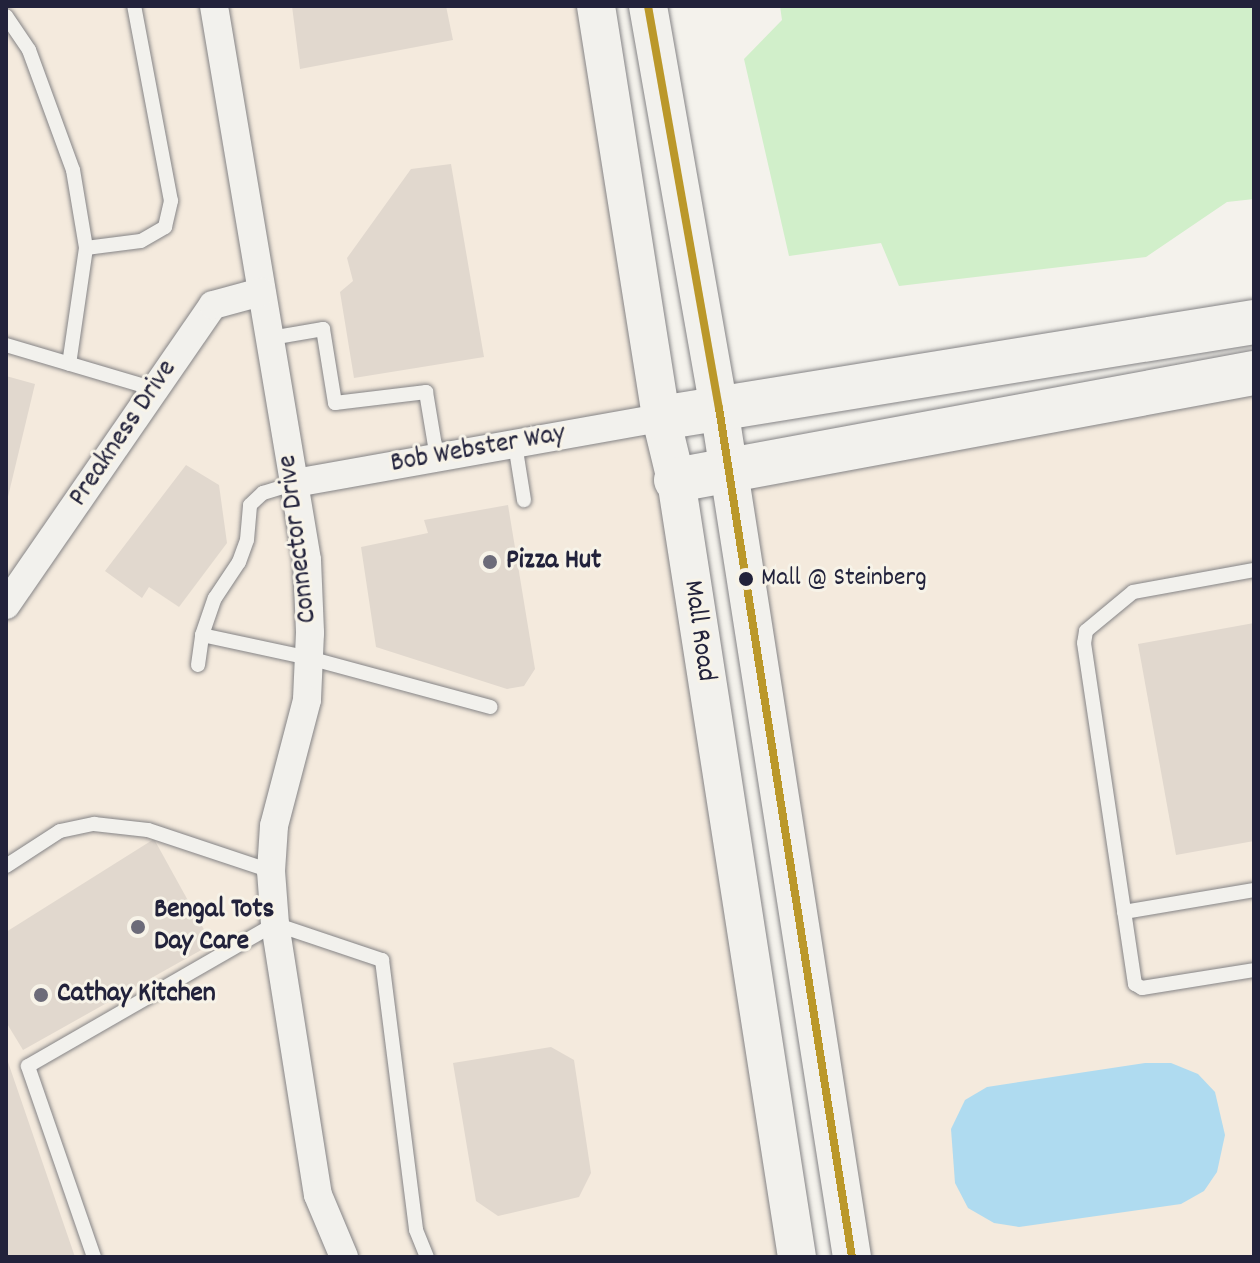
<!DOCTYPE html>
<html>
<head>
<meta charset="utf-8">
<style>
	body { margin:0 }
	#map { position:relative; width:1260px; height:1263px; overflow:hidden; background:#f4f2ec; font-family:Dekko,sans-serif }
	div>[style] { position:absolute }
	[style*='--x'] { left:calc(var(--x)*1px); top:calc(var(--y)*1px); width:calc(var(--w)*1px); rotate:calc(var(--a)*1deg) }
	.built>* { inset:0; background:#f4eadd }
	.green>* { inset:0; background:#d1efca }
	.water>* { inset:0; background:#afdbf0 }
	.building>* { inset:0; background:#e1d8ce }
	.roads { filter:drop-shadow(0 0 2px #858486) drop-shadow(0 0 2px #858486) }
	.service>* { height:14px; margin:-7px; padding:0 7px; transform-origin:7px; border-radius:7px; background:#f2f1ed }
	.minor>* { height:28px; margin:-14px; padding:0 14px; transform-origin:14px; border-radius:14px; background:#f2f1ed }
	.secondary>* { height:38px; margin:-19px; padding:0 19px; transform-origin:19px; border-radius:19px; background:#f2f1ed }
	.motorway>* { height:44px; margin:-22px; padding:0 22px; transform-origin:22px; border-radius:22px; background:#f2f1ed }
	.bus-1>* { height:8px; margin:-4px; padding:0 4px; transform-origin:4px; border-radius:4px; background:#bb982a }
	.dots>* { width:22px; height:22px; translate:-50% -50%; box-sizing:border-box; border:4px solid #f7f3e8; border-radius:50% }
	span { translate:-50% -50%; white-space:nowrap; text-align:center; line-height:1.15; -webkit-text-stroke:6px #f7f3e8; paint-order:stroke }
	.bus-label { font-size:26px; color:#22223b }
	.left { translate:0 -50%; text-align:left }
	.street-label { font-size:28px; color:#22223b }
	.poi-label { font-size:28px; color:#22223b; font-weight:700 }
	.frame { position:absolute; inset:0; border:8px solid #22223b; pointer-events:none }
</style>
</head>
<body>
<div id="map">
	<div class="built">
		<div style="clip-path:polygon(6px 6px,596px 6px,797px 1257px,6px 1257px)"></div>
		<div style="clip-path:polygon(1254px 373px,1254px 1257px,852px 1257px,729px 471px)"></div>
	</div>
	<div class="green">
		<div style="clip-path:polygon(780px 6px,1254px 6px,1254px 199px,1227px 202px,1146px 257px,899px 286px,881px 243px,789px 256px,744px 59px,782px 20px)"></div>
	</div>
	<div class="water">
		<div style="clip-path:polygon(1145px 1063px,1171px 1063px,1198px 1074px,1215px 1092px,1225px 1135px,1217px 1172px,1204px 1191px,1181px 1204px,1019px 1227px,994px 1223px,968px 1208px,955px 1183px,951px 1129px,965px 1100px,987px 1087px)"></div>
	</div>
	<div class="building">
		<div style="clip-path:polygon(292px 6px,446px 6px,453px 40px,300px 69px)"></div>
		<div style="clip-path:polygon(451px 164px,484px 357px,354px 378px,340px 292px,353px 281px,347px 258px,411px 169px)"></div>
		<div style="clip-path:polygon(6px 376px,35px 384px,7px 501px,6px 500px)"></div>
		<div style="clip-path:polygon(186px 465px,219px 485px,227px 543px,179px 607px,149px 587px,142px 598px,105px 571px)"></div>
		<div style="clip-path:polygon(508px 505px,535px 669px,524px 686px,507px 689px,376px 647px,361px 547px,428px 533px,424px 520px)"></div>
		<div style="clip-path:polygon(1254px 623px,1254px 841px,1176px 855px,1138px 644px)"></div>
		<div style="clip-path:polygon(154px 839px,212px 944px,23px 1050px,6px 1022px,6px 932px)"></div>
		<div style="clip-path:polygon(551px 1047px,574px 1060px,591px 1173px,579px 1197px,498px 1216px,476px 1201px,453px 1063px)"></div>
		<div style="clip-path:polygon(8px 1062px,75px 1257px,6px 1257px)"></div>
	</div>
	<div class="roads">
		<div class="service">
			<div style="--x:6;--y:16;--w:41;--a:55.9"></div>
			<div style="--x:29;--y:50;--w:128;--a:69.9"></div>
			<div style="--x:73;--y:170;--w:79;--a:80.5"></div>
			<div style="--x:86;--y:248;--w:117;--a:98.3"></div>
			<div style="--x:86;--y:248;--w:55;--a:-7.3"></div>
			<div style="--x:141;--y:241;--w:28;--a:-30"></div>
			<div style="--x:165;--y:227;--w:27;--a:-77"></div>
			<div style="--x:171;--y:201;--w:198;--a:-100.7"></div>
			<div style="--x:271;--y:338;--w:53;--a:-9.8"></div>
			<div style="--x:323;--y:329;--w:75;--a:80.8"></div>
			<div style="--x:335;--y:403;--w:92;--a:-6.9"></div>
			<div style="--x:426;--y:392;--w:67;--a:80.5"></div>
			<div style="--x:6;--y:345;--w:155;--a:16.5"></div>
			<div style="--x:515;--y:444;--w:57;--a:80.9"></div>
			<div style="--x:1254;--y:570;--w:123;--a:169.7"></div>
			<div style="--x:1133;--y:592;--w:61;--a:140.3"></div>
			<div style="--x:1086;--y:631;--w:12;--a:99"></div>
			<div style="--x:1084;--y:643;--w:345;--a:81.5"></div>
			<div style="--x:1135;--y:984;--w:8;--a:30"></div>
			<div style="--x:1142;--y:988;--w:113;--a:-9.1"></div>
			<div style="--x:202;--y:635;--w:109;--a:12.1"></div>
			<div style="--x:309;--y:658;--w:188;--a:15.1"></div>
			<div style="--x:198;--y:665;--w:30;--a:-82"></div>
			<div style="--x:202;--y:635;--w:39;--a:-71"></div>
			<div style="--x:215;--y:598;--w:43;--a:-56.3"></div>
			<div style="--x:239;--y:562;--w:23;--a:-70"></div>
			<div style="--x:247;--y:540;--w:35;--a:-85"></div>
			<div style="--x:250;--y:505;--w:18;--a:-43"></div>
			<div style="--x:263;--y:493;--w:34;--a:-17"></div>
			<div style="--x:6;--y:866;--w:64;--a:-32.9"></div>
			<div style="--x:60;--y:831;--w:35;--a:-12"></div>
			<div style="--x:94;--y:824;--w:54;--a:6.3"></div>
			<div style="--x:148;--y:830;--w:130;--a:18.4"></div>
			<div style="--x:1124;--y:912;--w:132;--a:-9.6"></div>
			<div style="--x:94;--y:1257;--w:202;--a:-109.1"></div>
			<div style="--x:28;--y:1066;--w:285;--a:-29.9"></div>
			<div style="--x:275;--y:924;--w:113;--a:18.6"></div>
			<div style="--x:382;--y:960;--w:272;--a:82.8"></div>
			<div style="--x:416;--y:1230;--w:29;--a:68"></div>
		</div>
		<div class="minor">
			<div style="--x:214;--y:6;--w:562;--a:80.47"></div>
			<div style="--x:307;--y:560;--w:73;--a:87.6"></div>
			<div style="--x:310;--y:633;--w:67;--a:92.6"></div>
			<div style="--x:307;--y:700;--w:130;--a:104.7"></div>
			<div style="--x:274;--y:826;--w:45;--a:93.8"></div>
			<div style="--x:271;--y:871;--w:53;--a:85.7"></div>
			<div style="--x:275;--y:924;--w:274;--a:81"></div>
			<div style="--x:318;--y:1195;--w:67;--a:67.2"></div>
			<div style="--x:295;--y:483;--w:372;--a:-10.1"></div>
			<div style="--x:6;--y:605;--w:364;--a:-55.4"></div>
			<div style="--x:213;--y:305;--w:50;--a:-15.2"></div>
		</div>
		<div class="secondary">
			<div style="--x:596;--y:6;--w:417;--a:81"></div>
			<div style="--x:661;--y:418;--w:64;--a:76.4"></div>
			<div style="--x:676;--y:480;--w:786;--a:81.15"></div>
			<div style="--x:648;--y:6;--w:408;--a:80"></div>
			<div style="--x:719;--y:408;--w:859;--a:81.1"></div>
		</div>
		<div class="motorway">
			<div style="--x:661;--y:418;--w:601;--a:-9.2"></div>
			<div style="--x:676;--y:480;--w:588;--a:-10.49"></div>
		</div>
	</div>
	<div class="bus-1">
		<div style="--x:648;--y:6;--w:408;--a:80"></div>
		<div style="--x:719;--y:408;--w:859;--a:81.1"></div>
	</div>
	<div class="dots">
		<div style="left:490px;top:562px;background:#6c6b79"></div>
		<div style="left:746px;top:579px;background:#22223b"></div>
		<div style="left:138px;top:927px;background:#6c6b79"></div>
		<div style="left:41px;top:995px;background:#6c6b79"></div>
	</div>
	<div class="bus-label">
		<span class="left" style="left:761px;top:579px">Mall @ Steinberg</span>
	</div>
	<div class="street-label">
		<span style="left:124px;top:434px;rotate:-56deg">Preakness Drive</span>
		<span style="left:478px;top:450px;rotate:-10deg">Bob Webster Way</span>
		<span style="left:299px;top:539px;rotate:-97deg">Connector Drive</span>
		<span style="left:698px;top:631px;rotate:82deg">Mall Road</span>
	</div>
	<div class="poi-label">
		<span class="left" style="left:506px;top:562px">Pizza Hut</span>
		<span class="left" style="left:154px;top:927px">Bengal Tots<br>Day Care</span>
		<span class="left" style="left:57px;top:995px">Cathay Kitchen</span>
	</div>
	<div class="frame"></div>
</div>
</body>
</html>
